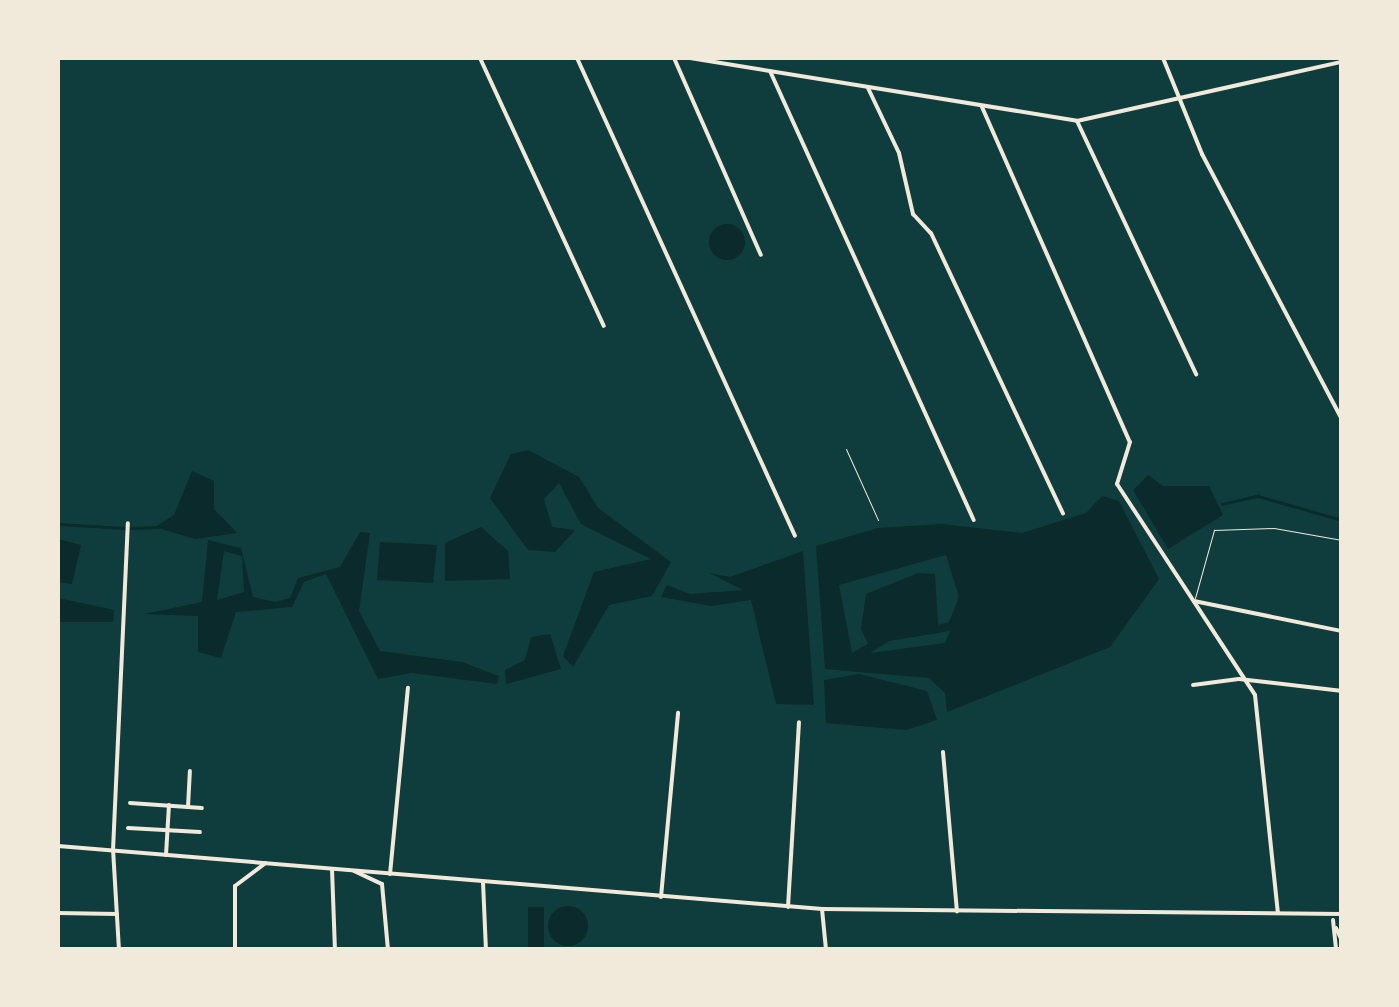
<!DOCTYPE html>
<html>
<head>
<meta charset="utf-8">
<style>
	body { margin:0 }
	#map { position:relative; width:1399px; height:1007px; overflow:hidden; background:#0f3d3e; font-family:"DejaVu Sans",sans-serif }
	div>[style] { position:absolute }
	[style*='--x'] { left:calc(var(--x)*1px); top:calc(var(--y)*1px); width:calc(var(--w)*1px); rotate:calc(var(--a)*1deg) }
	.water>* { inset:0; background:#0a2a2b }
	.round { border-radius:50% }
	.stream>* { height:2.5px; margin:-1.25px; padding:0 1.25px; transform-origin:1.25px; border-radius:1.25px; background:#0a2a2b }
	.service>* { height:1px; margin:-0.5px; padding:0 0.5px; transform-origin:0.5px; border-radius:0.5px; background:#f1e9da }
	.minor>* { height:4px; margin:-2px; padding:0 2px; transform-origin:2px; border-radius:2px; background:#f1e9da }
	.tertiary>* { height:4px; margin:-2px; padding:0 2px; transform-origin:2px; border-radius:2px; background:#f1e9da }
	.primary>* { height:5px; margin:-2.5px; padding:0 2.5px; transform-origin:2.5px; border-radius:2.5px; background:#f1e9da }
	span { translate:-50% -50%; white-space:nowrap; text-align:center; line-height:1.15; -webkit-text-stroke:8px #f1e9da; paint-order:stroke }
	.frame { position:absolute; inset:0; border:60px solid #f1e9da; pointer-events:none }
</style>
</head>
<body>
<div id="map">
	<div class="water">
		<div class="round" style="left:709px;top:224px;width:36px;height:36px"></div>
		<div style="clip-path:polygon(528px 450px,579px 477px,598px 508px,671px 562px,652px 596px,609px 605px,573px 667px,563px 656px,594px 572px,651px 559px,581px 524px,559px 483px,544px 499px,552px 527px,575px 530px,555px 552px,528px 550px,490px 498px,511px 454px)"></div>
		<div style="clip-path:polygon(192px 471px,214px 481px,214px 509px,237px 533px,195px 539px,155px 527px,174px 515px)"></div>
		<div style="clip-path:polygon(1148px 475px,1163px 486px,1209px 486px,1223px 515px,1168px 549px,1133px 490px)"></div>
		<div style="clip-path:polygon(evenodd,1102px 496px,1119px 501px,1159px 579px,1110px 647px,947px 712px,945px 693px,929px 678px,825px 669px,816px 546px,878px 528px,942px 524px,1022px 533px,1086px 513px,1102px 496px,946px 555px,959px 597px,949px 622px,938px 625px,935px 574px,918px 573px,866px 594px,861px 629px,868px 644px,852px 653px,839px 585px,946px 555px,1102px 496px,950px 631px,945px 643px,870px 653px,889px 641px,950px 631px)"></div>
		<div style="clip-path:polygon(481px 527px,508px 551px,510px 579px,445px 581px,445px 543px)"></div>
		<div style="clip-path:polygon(evenodd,360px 532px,370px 533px,359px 611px,380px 651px,462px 662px,499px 676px,497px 684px,412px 673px,378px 679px,326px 574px,304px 582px,292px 607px,236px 612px,221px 658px,198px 652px,198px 616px,144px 614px,202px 602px,208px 540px,241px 548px,253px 597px,275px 602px,290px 598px,298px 578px,340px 567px,360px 532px,224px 551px,242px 556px,244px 592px,217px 600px,224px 551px)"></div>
		<div style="clip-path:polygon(58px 539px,81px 545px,72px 584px,58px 582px)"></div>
		<div style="clip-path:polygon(380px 542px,437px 545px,433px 583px,377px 580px)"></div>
		<div style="clip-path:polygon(803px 551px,814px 705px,776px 704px,751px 600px,711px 606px,661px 597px,667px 585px,690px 594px,743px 590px,709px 573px,730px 577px)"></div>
		<div style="clip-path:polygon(58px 598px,114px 610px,113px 622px,58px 622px)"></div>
		<div style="clip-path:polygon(550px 634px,561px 669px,506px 684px,505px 670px,525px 660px,531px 637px)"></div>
		<div style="clip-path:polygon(859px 674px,927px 691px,937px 720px,906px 730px,826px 723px,824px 680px)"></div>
		<div class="round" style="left:548px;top:906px;width:40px;height:40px"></div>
		<div style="clip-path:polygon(544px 907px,544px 949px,528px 949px,528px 907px)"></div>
	</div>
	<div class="stream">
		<div style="--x:1222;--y:504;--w:37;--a:-13"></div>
		<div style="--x:1258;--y:496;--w:87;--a:15.9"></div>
		<div style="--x:58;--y:524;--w:67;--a:3.4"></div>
		<div style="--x:131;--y:528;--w:27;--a:-2"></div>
	</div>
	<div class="service">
		<div style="--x:846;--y:449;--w:78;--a:65.7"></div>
		<div style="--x:1195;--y:598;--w:71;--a:-74.4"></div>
		<div style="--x:1214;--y:530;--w:60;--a:-1.9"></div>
		<div style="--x:1274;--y:528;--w:69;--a:10"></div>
	</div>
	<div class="minor">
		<div style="--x:480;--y:58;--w:295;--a:65.2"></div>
		<div style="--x:577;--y:58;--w:525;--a:65.48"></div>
		<div style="--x:674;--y:58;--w:215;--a:66.2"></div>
		<div style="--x:1163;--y:58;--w:104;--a:67.9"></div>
		<div style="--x:1202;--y:154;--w:301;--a:62.2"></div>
		<div style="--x:770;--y:71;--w:493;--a:65.6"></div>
		<div style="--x:868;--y:88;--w:72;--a:64.5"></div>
		<div style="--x:899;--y:153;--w:63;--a:77.1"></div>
		<div style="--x:913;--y:214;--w:26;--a:47"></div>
		<div style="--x:931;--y:233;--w:310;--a:64.8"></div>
		<div style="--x:982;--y:107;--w:366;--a:66.2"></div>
		<div style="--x:1130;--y:442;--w:44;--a:107.2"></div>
		<div style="--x:1117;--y:484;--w:252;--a:56.8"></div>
		<div style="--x:1255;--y:695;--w:219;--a:84"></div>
		<div style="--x:1077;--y:121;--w:280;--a:64.8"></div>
		<div style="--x:1194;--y:601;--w:151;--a:11.5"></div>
		<div style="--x:1193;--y:685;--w:46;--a:-7.4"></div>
		<div style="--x:1239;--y:679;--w:104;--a:6.6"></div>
		<div style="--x:943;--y:752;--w:160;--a:85"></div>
		<div style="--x:130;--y:803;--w:72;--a:4"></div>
		<div style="--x:188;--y:807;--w:36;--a:-87"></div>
		<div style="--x:128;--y:828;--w:72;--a:3.2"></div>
		<div style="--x:166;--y:855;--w:50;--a:-86.6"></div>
		<div style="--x:332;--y:869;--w:81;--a:87.9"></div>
		<div style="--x:354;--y:871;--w:31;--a:25"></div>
		<div style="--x:382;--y:884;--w:66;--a:84.8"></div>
		<div style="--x:390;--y:874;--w:187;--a:-84.5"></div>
		<div style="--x:483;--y:882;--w:68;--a:87.5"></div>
		<div style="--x:661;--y:897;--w:185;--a:-84.7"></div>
		<div style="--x:788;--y:907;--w:185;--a:-86.6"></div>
		<div style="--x:822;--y:909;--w:41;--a:84.4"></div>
		<div style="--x:58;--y:913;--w:59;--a:1"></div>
		<div style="--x:1333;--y:920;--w:30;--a:84"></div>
		<div style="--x:1336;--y:928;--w:14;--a:65"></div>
		<div style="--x:119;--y:950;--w:100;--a:-93.4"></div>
		<div style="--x:113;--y:850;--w:327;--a:-87.4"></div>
		<div style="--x:235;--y:950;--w:64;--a:-90"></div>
		<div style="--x:235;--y:886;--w:38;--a:-37"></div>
	</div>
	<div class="tertiary">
		<div style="--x:690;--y:58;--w:392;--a:9.2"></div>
		<div style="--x:1077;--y:121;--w:271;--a:-12.6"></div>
		<div style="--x:58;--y:846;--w:767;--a:4.71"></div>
		<div style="--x:822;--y:909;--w:520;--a:0.55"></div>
	</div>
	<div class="primary">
		<div style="--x:1341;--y:58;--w:1;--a:45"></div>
	</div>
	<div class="frame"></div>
</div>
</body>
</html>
